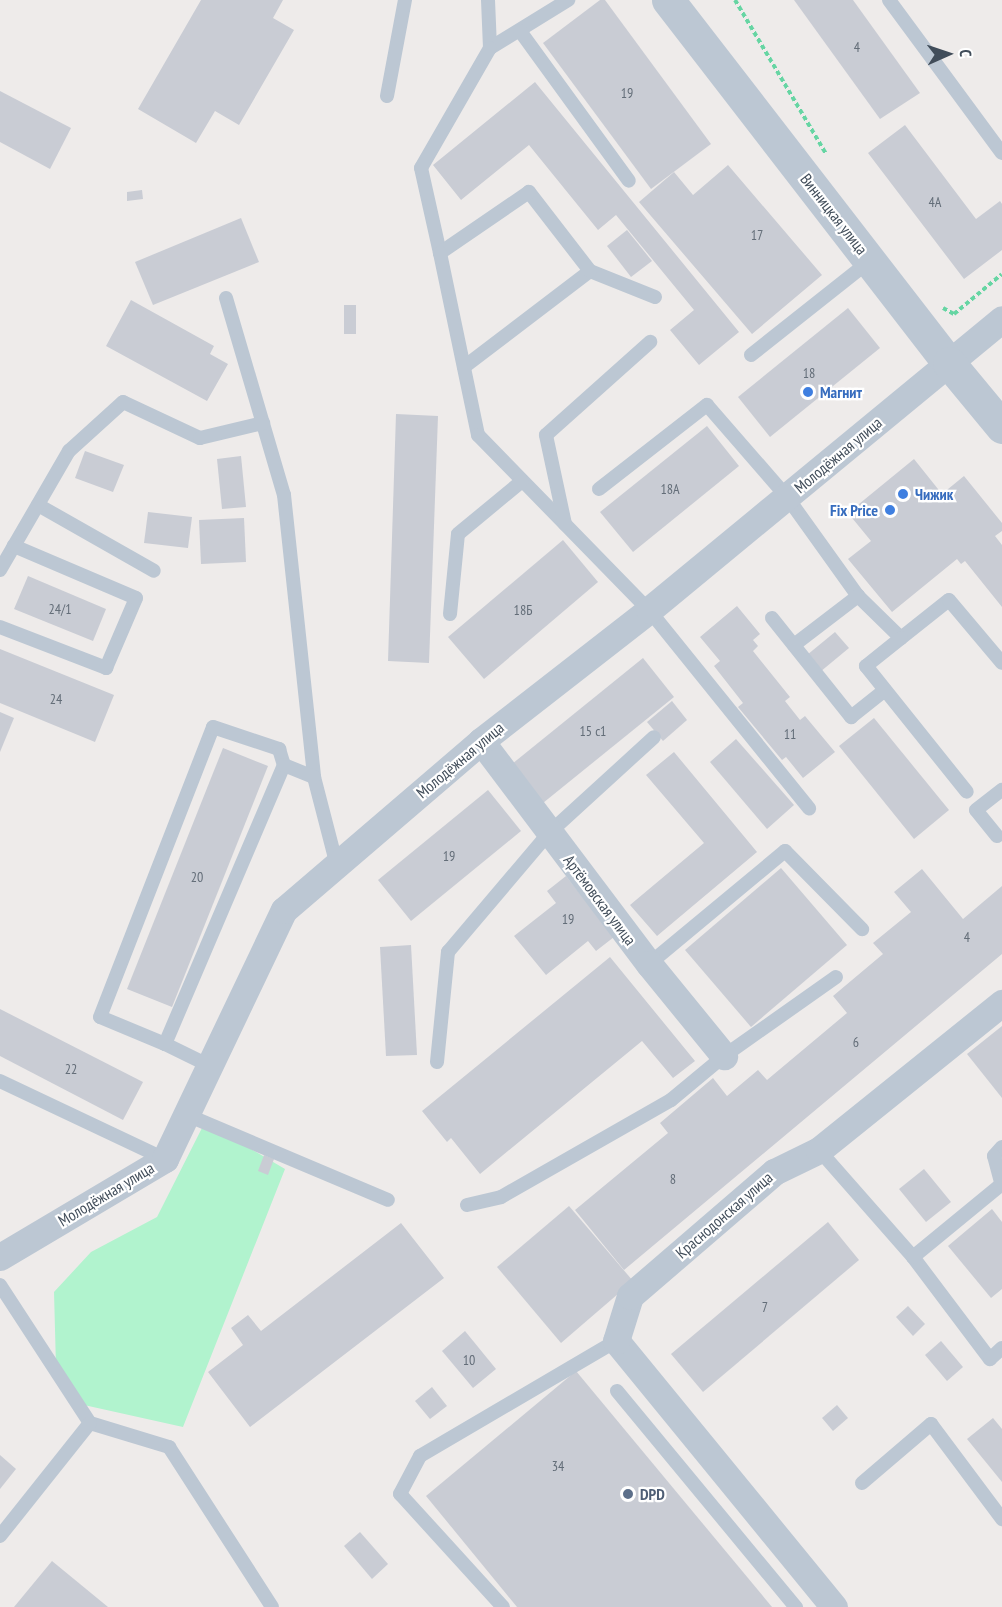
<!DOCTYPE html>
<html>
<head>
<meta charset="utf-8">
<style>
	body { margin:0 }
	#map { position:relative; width:1002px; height:1607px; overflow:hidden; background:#eeebea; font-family:"PT Sans Narrow",sans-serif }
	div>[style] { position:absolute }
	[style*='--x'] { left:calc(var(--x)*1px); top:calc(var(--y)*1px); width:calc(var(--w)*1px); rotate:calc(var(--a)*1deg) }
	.green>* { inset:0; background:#b1f3ce }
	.building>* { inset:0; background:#c9ccd4 }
	.path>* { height:4px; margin-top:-2px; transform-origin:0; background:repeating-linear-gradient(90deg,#66d5a3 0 4.5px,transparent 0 7.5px) }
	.service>* { height:14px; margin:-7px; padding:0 7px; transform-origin:7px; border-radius:7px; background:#bcc7d3 }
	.minor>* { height:27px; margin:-13.5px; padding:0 13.5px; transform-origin:13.5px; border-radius:13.5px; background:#bcc7d3 }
	.tertiary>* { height:33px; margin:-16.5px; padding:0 16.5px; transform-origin:16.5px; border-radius:16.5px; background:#bcc7d3 }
	.dots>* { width:16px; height:16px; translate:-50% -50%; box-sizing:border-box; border:3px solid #fff; border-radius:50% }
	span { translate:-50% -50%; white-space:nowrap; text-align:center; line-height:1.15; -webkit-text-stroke:4.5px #fff; paint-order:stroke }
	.number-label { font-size:14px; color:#636d78 }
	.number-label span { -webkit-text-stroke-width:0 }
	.street-label { font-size:16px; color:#414d5a }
	.shop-label { font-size:16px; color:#366cbe; font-weight:700 }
	.left { translate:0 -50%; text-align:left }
	.right { translate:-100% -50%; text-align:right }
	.service-label { font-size:16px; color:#4e5e75; font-weight:700 }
	.north { position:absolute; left:918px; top:24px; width:60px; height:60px; -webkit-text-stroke:4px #fff; paint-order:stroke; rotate:87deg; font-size:16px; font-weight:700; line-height:24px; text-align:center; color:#414d5a }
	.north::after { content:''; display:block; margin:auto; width:21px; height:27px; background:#414d5a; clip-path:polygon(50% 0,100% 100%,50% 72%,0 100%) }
</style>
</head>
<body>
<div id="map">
	<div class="green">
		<div style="clip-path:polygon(205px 1122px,285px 1169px,183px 1427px,84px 1405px,56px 1367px,54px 1292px,91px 1252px,157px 1217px)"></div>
	</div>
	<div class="building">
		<div style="clip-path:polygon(201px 0,283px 0,273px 18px,294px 30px,239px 125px,215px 111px,196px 143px,138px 109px)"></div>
		<div style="clip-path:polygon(600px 0,605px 0,711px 144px,651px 189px,543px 43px)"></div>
		<div style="clip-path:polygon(794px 0,853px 0,920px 93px,880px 119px)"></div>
		<div style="clip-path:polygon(535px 82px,739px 332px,699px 365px,670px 330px,694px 310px,616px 215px,598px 230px,529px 145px,461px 200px,433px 165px)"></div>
		<div style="clip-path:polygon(0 91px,71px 128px,50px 169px,0 142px)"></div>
		<div style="clip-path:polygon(905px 125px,976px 219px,1000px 201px,1002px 204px,1002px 250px,964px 279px,868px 153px)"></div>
		<div style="clip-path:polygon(728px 165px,822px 275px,752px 334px,639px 202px,674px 172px,693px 195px)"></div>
		<div style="clip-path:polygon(142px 190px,143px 199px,127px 201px,127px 192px)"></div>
		<div style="clip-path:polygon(241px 218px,259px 262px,153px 305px,135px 262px)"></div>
		<div style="clip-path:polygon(627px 230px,652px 261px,631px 277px,607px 246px)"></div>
		<div style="clip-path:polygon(131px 300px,214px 346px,210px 354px,228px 364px,207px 401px,106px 346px)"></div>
		<div style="clip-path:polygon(344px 305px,356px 305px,356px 334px,344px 334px)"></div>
		<div style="clip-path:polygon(848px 308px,880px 348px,770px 437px,738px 397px)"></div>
		<div style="clip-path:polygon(396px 414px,438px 416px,429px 663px,388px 661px)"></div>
		<div style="clip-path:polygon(707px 426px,739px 466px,633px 552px,600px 512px)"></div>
		<div style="clip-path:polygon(85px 451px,124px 465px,113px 492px,75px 478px)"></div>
		<div style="clip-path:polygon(241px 456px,246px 507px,222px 509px,217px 459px)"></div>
		<div style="clip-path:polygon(914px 459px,942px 494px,964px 476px,1002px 523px,1002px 531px,995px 536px,1002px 545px,1002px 607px,965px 561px,961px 564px,957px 559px,892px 612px,848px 559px,871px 541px,848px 513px)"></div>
		<div style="clip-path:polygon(148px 512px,192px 517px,188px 548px,144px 543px)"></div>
		<div style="clip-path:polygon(244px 518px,246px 562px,201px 564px,199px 520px)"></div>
		<div style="clip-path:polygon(563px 540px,598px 582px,484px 679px,448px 637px)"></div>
		<div style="clip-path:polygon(28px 576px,106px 609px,93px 641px,14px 609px)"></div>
		<div style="clip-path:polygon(737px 606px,760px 634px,753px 640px,758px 646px,753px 651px,790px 697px,785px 701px,800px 720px,805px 716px,835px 752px,803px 778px,786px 757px,782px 760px,738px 707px,743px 703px,714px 666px,720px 661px,700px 637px)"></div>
		<div style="clip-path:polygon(835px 632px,849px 648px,820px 672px,807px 655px)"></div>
		<div style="clip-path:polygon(0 649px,114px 695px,95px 742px,0 703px)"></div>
		<div style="clip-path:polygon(643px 658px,674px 697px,543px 803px,512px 764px)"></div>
		<div style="clip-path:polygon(672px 701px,687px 720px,663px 741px,647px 722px)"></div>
		<div style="clip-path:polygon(0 712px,14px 718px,0 752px)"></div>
		<div style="clip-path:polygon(874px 718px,949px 810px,914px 839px,839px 746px)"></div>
		<div style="clip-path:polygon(736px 739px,794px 805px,767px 829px,710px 762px)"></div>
		<div style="clip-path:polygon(223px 748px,268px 766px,172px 1007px,127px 989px)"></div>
		<div style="clip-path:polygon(674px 752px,757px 852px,657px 936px,630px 905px,704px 843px,646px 775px)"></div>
		<div style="clip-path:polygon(488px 790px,521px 831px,411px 921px,378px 880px)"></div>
		<div style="clip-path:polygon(781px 868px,847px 945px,751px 1027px,685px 950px)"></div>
		<div style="clip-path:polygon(922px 869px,963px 919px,1002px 886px,1002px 954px,624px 1270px,575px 1210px,668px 1133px,660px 1123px,713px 1078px,727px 1096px,758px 1070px,767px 1080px,847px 1013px,833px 996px,883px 954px,873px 943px,911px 912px,894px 892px)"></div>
		<div style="clip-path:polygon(566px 876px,614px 937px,596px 951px,588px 941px,546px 975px,514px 936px,556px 903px,547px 891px)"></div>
		<div style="clip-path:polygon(411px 945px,417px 1055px,386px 1056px,380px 947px)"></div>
		<div style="clip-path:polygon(610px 957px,695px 1061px,673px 1078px,642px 1041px,480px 1174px,451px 1138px,447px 1142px,422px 1111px)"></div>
		<div style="clip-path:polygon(0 1009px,143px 1082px,123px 1120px,0 1056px)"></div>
		<div style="clip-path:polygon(1002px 1026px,1002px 1098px,967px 1054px)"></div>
		<div style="clip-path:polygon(264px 1155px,274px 1159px,268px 1175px,258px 1171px)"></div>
		<div style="clip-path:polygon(924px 1169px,951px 1202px,926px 1222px,899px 1189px)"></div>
		<div style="clip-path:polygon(569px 1206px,633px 1281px,561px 1343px,497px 1267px)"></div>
		<div style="clip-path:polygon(992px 1209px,1002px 1222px,1002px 1289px,991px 1298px,948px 1246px)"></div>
		<div style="clip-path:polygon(828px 1222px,859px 1260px,703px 1392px,671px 1354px)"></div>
		<div style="clip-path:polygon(401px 1223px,444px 1278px,250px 1427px,208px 1372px,243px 1345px,231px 1328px,248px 1315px,261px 1331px)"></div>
		<div style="clip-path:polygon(908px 1306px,925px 1324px,913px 1336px,896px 1317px)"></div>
		<div style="clip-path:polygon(465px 1331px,496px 1369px,473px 1388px,442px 1351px)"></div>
		<div style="clip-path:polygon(941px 1341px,963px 1367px,947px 1381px,925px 1355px)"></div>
		<div style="clip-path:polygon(576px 1371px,772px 1607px,517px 1607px,426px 1496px)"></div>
		<div style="clip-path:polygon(432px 1387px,447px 1406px,430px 1419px,415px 1401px)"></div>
		<div style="clip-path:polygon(837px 1405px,848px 1418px,833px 1431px,822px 1418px)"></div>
		<div style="clip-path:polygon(993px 1418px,1002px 1429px,1002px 1482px,967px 1439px)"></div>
		<div style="clip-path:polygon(0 1455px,16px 1469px,0 1489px)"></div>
		<div style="clip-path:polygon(360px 1532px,388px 1564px,372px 1579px,344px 1546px)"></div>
		<div style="clip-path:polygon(52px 1561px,108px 1607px,14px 1607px)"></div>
	</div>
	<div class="path">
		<div style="--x:735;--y:0;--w:179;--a:59.4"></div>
		<div style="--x:943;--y:308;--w:13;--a:29"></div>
		<div style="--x:954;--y:314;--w:62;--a:-39.8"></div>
	</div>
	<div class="service">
		<div style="--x:488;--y:0;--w:48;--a:87.6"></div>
		<div style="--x:490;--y:48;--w:92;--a:-31.6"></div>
		<div style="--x:889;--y:0;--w:190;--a:53.6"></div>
		<div style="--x:520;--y:31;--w:185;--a:54"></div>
		<div style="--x:387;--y:96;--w:98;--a:-79.4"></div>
		<div style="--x:440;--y:253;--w:87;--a:-102.6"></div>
		<div style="--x:421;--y:168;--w:138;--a:-60.1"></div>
		<div style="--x:590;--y:271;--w:70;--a:21.8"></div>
		<div style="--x:226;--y:298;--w:205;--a:73.6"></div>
		<div style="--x:284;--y:495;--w:284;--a:83.9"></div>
		<div style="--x:314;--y:777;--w:92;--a:75.5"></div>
		<div style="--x:751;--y:355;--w:153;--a:-38.4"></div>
		<div style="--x:464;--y:367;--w:158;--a:-37.3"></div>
		<div style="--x:590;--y:271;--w:100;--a:-127.7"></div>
		<div style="--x:529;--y:192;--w:108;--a:145.6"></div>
		<div style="--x:440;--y:253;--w:186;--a:78.2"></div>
		<div style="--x:478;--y:435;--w:245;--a:45.7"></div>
		<div style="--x:649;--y:610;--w:255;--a:51.1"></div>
		<div style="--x:599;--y:489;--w:137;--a:-37.9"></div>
		<div style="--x:707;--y:405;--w:122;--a:49"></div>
		<div style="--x:787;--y:497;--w:122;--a:54.4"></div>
		<div style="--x:858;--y:596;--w:60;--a:44.3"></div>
		<div style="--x:901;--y:638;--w:61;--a:-38.4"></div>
		<div style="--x:949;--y:600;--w:82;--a:49.9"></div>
		<div style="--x:38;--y:505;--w:133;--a:29.6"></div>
		<div style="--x:565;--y:524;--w:91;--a:-102.1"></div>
		<div style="--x:546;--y:435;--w:140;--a:-41.8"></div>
		<div style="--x:0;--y:570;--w:138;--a:-59.9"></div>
		<div style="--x:69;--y:451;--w:73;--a:-42.2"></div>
		<div style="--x:123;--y:402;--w:85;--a:25.1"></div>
		<div style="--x:200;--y:438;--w:65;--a:-13.4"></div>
		<div style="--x:450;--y:614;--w:80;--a:-84.3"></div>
		<div style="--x:458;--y:534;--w:83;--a:-39.6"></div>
		<div style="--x:772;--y:618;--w:127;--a:51.4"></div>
		<div style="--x:851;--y:717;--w:43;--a:-38.5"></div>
		<div style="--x:0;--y:627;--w:114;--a:21.1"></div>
		<div style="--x:106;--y:668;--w:76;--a:-66.8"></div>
		<div style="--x:136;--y:598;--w:133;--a:-156.9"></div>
		<div style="--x:901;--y:638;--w:45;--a:141.3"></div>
		<div style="--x:866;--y:666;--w:161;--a:51.3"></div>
		<div style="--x:794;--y:645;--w:81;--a:-37.4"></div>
		<div style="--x:997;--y:836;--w:33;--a:-129"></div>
		<div style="--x:976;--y:810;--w:33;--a:-38"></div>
		<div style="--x:649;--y:964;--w:177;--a:-39.7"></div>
		<div style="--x:785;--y:851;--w:110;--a:45.4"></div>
		<div style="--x:165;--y:1044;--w:70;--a:-157.4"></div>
		<div style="--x:100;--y:1017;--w:311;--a:-68.7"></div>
		<div style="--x:213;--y:727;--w:70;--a:18.4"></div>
		<div style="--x:279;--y:749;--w:17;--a:73"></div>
		<div style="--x:437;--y:1062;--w:111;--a:-84.3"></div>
		<div style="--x:448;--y:952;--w:156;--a:-49.7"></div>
		<div style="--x:549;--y:833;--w:142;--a:-42.4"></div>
		<div style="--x:210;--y:1066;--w:50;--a:-153.9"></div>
		<div style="--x:165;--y:1044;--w:303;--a:-66.9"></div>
		<div style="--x:284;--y:765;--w:32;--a:22"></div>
		<div style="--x:0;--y:1081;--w:183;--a:25.3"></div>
		<div style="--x:187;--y:1115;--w:218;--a:22.9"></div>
		<div style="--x:1002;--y:1147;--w:12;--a:132"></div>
		<div style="--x:994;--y:1156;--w:30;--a:75"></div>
		<div style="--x:819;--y:1150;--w:142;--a:48.7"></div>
		<div style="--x:913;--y:1257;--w:128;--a:53"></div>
		<div style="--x:990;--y:1359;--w:16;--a:-43"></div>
		<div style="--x:467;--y:1205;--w:35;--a:-13"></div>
		<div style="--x:501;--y:1197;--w:196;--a:-29.7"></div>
		<div style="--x:671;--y:1100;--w:69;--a:-39.7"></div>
		<div style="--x:724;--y:1056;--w:137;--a:-35.2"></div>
		<div style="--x:913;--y:1257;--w:115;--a:-39.4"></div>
		<div style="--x:0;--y:1285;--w:165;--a:56.9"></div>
		<div style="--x:90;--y:1423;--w:83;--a:16.9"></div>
		<div style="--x:169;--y:1447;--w:190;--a:57.2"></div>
		<div style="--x:617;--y:1391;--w:281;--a:50.4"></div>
		<div style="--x:862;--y:1483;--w:91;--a:-40.5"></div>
		<div style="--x:931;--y:1424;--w:119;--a:53.2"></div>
		<div style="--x:0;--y:1536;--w:144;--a:-51.5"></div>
		<div style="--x:503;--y:1607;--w:153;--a:-132.3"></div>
		<div style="--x:400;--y:1494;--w:43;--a:-62.2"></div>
		<div style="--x:420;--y:1456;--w:227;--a:-30.4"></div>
	</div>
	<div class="minor">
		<div style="--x:481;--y:741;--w:279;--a:53"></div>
		<div style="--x:649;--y:964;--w:119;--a:50.8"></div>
		<div style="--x:0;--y:1257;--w:192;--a:-30.7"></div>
		<div style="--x:165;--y:1159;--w:276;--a:-64.5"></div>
		<div style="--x:284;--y:910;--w:260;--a:-40.6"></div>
		<div style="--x:481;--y:741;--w:213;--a:-37.9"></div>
		<div style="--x:649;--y:610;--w:457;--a:-39.5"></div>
		<div style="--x:834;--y:1607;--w:344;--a:-129.3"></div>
		<div style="--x:616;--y:1341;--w:47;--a:-72.7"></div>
		<div style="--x:630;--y:1296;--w:190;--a:-40.7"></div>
		<div style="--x:774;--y:1172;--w:50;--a:-26.1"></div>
		<div style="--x:819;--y:1150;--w:235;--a:-38.8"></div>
	</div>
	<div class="tertiary">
		<div style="--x:668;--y:0;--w:459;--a:52.3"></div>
		<div style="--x:949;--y:363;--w:83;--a:50.4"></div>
	</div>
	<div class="dots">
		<div style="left:808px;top:392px;background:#3f7fe0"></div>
		<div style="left:903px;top:494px;background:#3f7fe0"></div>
		<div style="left:890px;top:510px;background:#3f7fe0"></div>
		<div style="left:628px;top:1494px;background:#5c6f8a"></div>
	</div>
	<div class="number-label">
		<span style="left:857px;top:47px">4</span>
		<span style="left:627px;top:93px">19</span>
		<span style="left:935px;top:202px">4А</span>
		<span style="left:757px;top:235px">17</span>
		<span style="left:809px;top:373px">18</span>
		<span style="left:670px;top:489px">18А</span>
		<span style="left:60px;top:609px">24/1</span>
		<span style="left:523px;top:610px">18Б</span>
		<span style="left:56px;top:699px">24</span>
		<span style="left:593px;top:731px">15 с1</span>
		<span style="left:790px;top:734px">11</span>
		<span style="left:449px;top:856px">19</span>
		<span style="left:197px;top:877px">20</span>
		<span style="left:568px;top:919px">19</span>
		<span style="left:967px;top:937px">4</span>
		<span style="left:856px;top:1042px">6</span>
		<span style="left:71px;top:1069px">22</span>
		<span style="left:673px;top:1179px">8</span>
		<span style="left:765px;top:1307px">7</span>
		<span style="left:469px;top:1360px">10</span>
		<span style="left:558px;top:1466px">34</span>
	</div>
	<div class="street-label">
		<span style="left:834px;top:214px;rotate:52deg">Винницкая улица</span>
		<span style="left:838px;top:455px;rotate:-40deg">Молодёжная улица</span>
		<span style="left:460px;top:760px;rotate:-40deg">Молодёжная улица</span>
		<span style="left:600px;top:900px;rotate:53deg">Артёмовская улица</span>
		<span style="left:106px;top:1194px;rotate:-31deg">Молодёжная улица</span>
		<span style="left:724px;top:1215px;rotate:-41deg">Краснодонская улица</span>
	</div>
	<div class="shop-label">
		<span class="left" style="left:820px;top:392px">Магнит</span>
		<span class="left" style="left:915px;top:494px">Чижик</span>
		<span class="right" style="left:878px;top:510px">Fix Price</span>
	</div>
	<div class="service-label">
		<span class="left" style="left:640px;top:1494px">DPD</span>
	</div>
	<div class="north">С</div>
</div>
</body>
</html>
